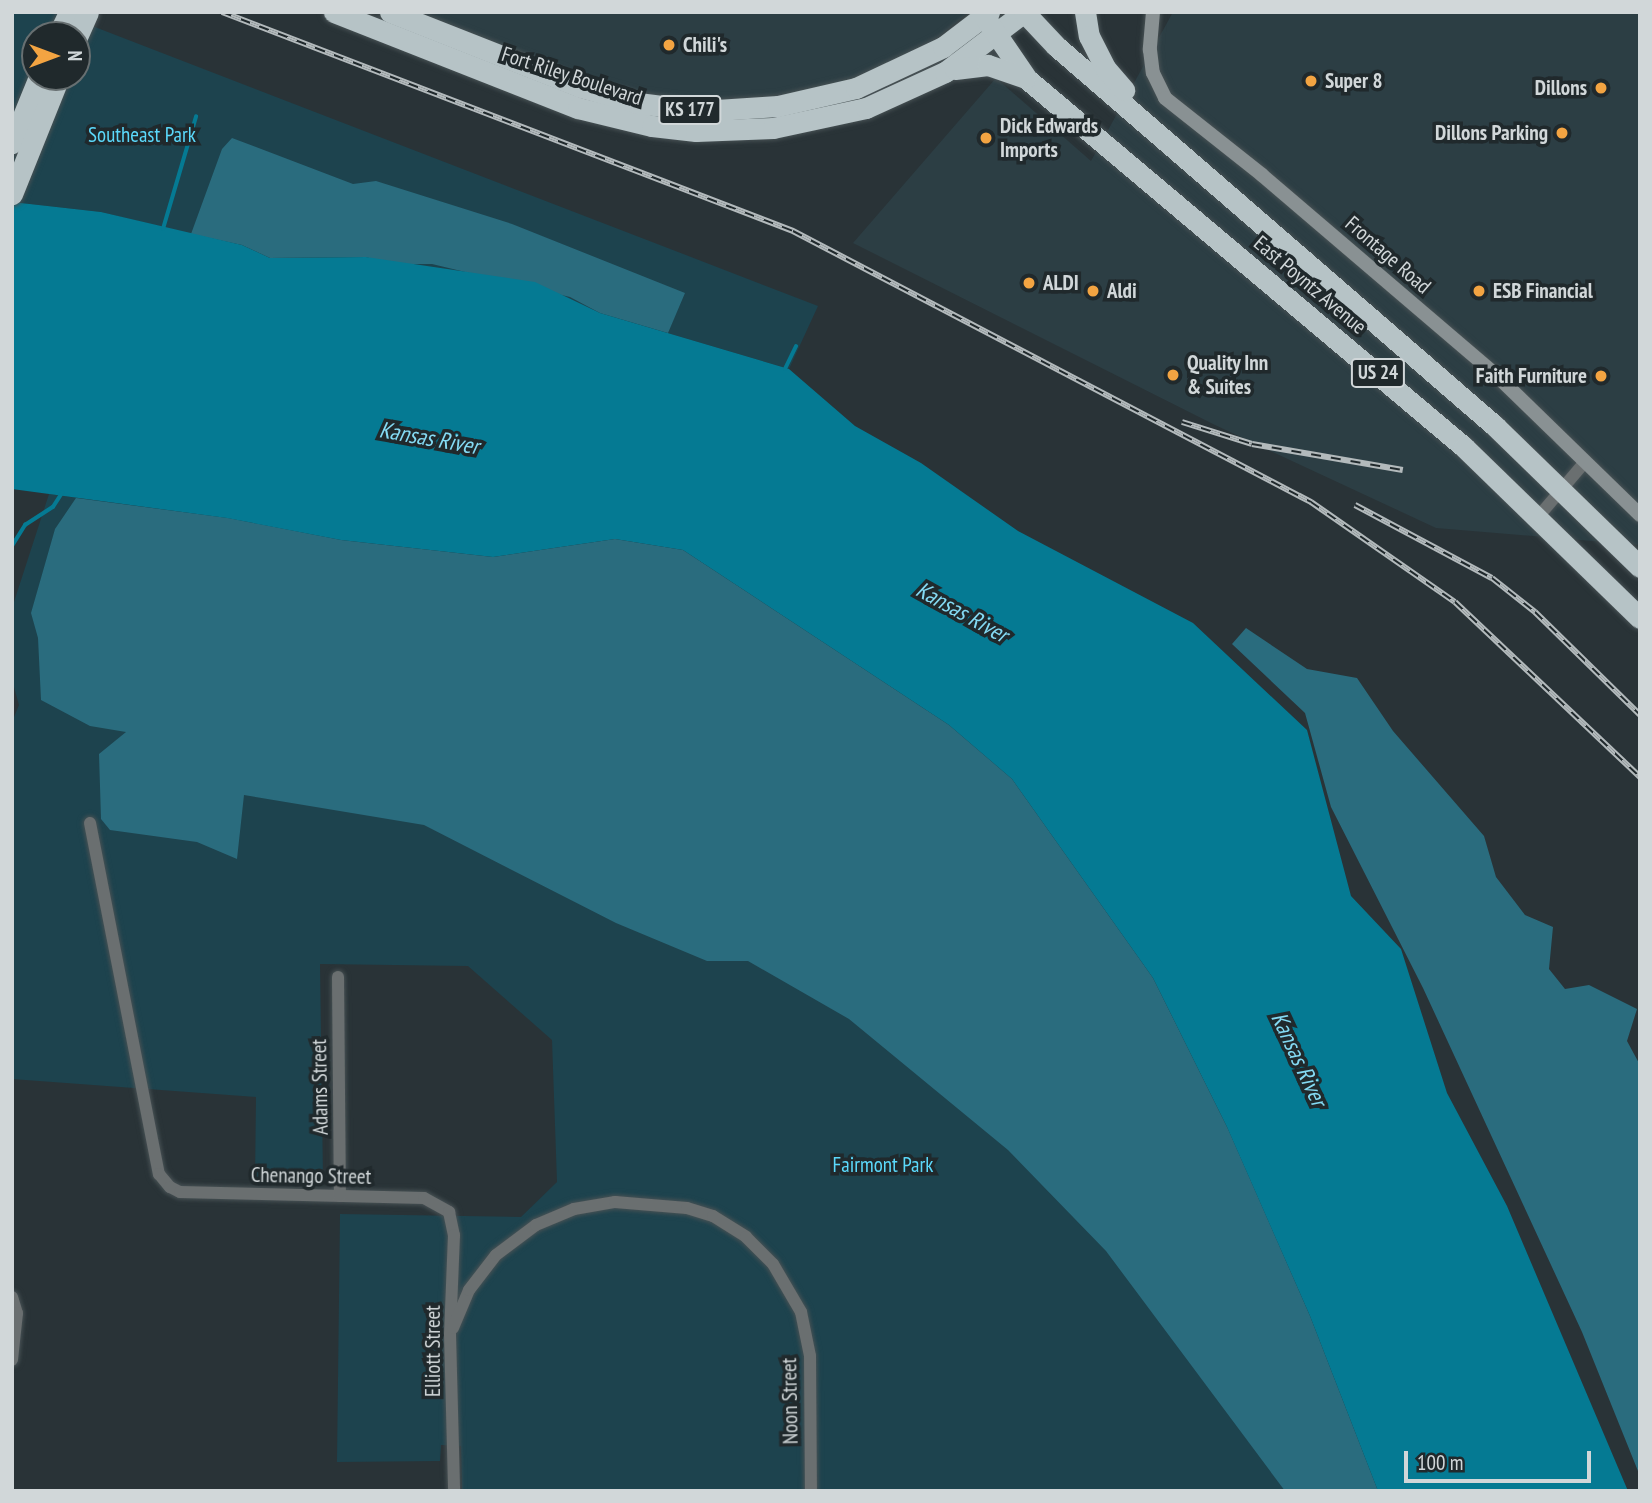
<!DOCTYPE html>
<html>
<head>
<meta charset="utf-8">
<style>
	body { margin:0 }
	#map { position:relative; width:1652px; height:1503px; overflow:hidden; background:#293337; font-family:"PT Sans Narrow",sans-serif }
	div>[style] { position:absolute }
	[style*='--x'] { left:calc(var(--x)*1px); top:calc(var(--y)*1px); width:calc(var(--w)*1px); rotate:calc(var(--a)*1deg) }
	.built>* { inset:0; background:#2c3e44 }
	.green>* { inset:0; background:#1d434e }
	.forest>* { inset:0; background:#2a6c7e }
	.water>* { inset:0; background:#057a93 }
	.stream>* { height:3.5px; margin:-1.75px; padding:0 1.75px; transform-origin:1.75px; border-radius:1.75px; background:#057a93 }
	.roads { filter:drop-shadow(0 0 2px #475154) drop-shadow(0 0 2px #475154) }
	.street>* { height:12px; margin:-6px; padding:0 6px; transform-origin:6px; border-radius:6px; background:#6a6f70 }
	.secondary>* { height:14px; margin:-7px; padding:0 7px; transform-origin:7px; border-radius:7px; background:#899193 }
	.highway>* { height:21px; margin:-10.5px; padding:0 10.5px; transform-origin:10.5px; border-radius:10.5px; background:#b6c3c6 }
	.rail>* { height:6px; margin-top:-3px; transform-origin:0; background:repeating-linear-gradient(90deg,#20292c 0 10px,#b3babc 0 20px); box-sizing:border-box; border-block:2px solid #b3babc }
	.dots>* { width:19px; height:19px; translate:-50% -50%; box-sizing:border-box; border:4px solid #20292c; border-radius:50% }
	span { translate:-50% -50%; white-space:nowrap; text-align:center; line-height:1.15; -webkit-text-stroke:7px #20292c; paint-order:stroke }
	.shield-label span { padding:2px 5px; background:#20292c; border:2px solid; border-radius:5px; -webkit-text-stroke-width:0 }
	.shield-label { font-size:19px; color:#d1d7d9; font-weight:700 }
	.poi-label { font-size:21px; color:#d1d7d9; font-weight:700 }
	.left { translate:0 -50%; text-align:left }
	.right { translate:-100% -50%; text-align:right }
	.street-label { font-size:21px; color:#d1d7d9 }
	.park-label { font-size:21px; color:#5bd9fb }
	.water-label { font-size:23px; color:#84daf3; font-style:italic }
	.frame { position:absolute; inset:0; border:14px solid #d1d7d9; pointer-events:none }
	.north { position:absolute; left:21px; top:21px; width:70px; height:70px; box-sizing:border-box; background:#20292c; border:2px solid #676f71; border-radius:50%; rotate:90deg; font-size:19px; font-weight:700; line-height:28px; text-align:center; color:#d1d7d9 }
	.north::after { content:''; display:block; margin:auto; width:24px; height:32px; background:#f3a442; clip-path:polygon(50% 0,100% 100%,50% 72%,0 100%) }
	.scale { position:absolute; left:1404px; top:1451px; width:187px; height:32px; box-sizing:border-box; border:4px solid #d1d7d9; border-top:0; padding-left:9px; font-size:21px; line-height:24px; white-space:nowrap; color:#d1d7d9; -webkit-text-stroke:5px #20292c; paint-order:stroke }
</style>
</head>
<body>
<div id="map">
	<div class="built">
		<div style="clip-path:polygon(412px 12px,969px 12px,935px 40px,862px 76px,789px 95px,719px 102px,655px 97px,578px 77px)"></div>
		<div style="clip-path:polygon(1173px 12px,1640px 12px,1640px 545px,1436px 528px,1215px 425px,853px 243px,996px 78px,1091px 161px)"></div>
	</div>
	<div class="green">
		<div style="clip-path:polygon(evenodd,12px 12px,56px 12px,818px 306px,789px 369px,600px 313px,366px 257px,191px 234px,101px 212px,12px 202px,12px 12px,35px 35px,77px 35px,77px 77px,35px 77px,35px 35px)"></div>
		<div style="clip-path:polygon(49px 494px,227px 518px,341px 540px,1228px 1129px,1310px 1316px,1378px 1491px,462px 1491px,461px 1446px,441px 1445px,440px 1461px,337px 1462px,340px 1214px,521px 1217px,557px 1182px,552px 1040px,468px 966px,320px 964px,323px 1178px,255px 1180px,256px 1097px,12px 1079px,12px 722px,19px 705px,12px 680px,12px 608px)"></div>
	</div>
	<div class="forest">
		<div style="clip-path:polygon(232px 138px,353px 184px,376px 181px,512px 224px,685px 293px,668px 333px,600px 313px,570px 297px,432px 264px,390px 264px,366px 257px,270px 258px,242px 245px,191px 234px,222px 149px)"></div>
		<div style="clip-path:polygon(76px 498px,228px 518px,341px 540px,493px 557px,615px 539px,683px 550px,949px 725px,1012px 779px,1153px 978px,1228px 1129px,1310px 1316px,1378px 1491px,1285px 1491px,1106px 1251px,1008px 1150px,849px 1019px,748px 961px,707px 961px,616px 923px,424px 825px,244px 795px,237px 859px,197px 842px,110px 830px,101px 819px,99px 754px,126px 732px,90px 726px,41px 700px,38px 638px,31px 613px,55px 529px)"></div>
		<div style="clip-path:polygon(1246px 628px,1307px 669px,1357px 678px,1393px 731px,1484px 836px,1496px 877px,1525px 915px,1553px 927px,1549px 969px,1565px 989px,1589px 985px,1637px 1009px,1627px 1041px,1640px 1065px,1640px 1476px,1582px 1332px,1423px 988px,1331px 807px,1305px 713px,1232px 644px)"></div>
	</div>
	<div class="water">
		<div style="clip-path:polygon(12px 202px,101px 212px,242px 245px,270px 258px,366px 257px,535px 282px,600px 313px,789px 369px,855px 426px,921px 463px,1018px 531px,1193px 623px,1307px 730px,1351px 896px,1401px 949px,1447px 1093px,1507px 1206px,1628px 1491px,1378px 1491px,1310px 1316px,1227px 1127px,1153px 978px,1012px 779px,949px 725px,683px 550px,615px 539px,493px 557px,341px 540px,227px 518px,12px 489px)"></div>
	</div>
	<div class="stream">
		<div style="--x:163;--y:229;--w:117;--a:-73.6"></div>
		<div style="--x:785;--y:369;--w:25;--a:-64"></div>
		<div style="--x:12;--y:546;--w:25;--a:-58"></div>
		<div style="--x:25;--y:525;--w:33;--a:-33"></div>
		<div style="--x:53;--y:507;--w:17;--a:-57"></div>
	</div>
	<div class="roads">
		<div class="street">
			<div style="--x:1538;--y:517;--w:72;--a:-49.5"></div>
			<div style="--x:90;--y:823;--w:358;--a:78.9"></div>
			<div style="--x:159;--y:1174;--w:17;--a:50"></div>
			<div style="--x:170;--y:1187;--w:11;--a:27"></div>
			<div style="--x:180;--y:1192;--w:244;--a:1.4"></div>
			<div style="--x:424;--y:1198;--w:29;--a:29"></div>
			<div style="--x:449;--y:1212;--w:24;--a:78"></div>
			<div style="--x:454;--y:1235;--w:99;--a:92.3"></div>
			<div style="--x:450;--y:1334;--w:157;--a:88.5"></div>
			<div style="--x:338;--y:977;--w:219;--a:89.5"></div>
			<div style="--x:12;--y:1297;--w:17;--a:73"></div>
			<div style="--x:17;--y:1313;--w:47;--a:96.1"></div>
			<div style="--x:453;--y:1328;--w:41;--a:-67.2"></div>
			<div style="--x:469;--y:1290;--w:44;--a:-52.4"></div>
			<div style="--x:496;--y:1255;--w:50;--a:-36.9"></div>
			<div style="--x:536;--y:1225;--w:41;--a:-22.8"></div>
			<div style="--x:574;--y:1209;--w:42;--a:-9.7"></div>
			<div style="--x:615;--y:1202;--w:72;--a:4.8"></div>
			<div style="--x:687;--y:1208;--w:27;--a:17"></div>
			<div style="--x:713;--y:1216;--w:39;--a:32"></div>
			<div style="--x:746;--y:1237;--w:38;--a:45"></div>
			<div style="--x:773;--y:1264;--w:56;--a:59.7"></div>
			<div style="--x:801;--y:1312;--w:45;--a:78.4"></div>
			<div style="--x:810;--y:1356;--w:135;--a:89.6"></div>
		</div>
		<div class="secondary">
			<div style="--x:1153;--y:12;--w:38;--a:95"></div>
			<div style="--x:1150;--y:50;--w:23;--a:83"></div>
			<div style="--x:1153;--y:73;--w:28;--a:64"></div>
			<div style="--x:1165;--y:98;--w:124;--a:38.4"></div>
			<div style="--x:1262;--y:175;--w:304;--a:40.5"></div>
			<div style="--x:1493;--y:372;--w:205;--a:44.2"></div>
		</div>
		<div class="highway">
			<div style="--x:334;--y:12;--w:262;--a:21.5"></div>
			<div style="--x:578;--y:108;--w:76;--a:13.7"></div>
			<div style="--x:652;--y:126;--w:44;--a:6.5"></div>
			<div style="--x:696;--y:131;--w:77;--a:-2.2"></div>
			<div style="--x:773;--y:128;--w:95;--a:-12.1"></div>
			<div style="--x:866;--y:108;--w:87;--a:-24.5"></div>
			<div style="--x:945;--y:72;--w:99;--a:-37.2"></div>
			<div style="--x:390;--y:12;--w:204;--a:21.5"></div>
			<div style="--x:580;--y:87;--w:60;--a:15.4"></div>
			<div style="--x:638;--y:103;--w:64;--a:7.2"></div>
			<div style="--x:701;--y:111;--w:77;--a:-3.7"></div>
			<div style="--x:778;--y:106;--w:80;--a:-13"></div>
			<div style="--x:856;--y:88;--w:96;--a:-25.2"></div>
			<div style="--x:943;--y:47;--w:58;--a:-37.3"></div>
			<div style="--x:1024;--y:12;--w:47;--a:46.7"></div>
			<div style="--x:1056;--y:46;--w:581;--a:40.88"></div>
			<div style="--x:1495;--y:426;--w:202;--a:44.2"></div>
			<div style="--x:1085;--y:12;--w:24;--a:81"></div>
			<div style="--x:1089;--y:36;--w:37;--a:63"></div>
			<div style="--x:1106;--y:69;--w:28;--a:49"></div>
			<div style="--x:984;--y:16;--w:76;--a:55.7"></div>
			<div style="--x:1027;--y:79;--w:571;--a:40.1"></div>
			<div style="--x:1464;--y:447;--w:245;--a:44.2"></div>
			<div style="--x:58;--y:35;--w:25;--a:-64"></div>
			<div style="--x:77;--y:37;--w:27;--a:-66"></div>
			<div style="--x:955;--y:69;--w:33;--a:-7"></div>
			<div style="--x:988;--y:65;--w:39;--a:19"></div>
			<div style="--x:12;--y:143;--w:71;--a:-67.8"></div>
			<div style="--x:12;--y:194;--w:126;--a:-68.1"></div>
		</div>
	</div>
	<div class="rail">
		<div style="--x:222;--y:12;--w:612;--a:20.98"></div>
		<div style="--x:793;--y:231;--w:585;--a:27.62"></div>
		<div style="--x:1311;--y:502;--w:175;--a:34.8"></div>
		<div style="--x:1455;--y:602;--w:255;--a:43.4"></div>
		<div style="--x:1182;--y:422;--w:73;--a:17.4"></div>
		<div style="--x:1252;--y:444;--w:153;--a:9.8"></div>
		<div style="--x:1355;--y:505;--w:155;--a:28.1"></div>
		<div style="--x:1492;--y:578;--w:55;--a:38.3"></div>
		<div style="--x:1535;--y:612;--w:147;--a:44.4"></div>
	</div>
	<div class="dots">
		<div style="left:669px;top:45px;background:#f3a442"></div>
		<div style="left:1311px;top:81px;background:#f3a442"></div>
		<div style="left:1601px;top:88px;background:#f3a442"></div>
		<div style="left:1562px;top:133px;background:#f3a442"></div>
		<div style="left:986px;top:138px;background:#f3a442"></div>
		<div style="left:1029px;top:283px;background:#f3a442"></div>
		<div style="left:1093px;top:291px;background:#f3a442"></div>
		<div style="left:1479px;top:291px;background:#f3a442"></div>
		<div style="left:1173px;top:375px;background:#f3a442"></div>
		<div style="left:1601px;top:376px;background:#f3a442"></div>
	</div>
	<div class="shield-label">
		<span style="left:690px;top:110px">KS 177</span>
		<span style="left:1378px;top:373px">US 24</span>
	</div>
	<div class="poi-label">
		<span class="left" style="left:683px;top:45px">Chili's</span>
		<span class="left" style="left:1325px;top:81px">Super 8</span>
		<span class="right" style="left:1587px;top:88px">Dillons</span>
		<span class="left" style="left:1000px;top:138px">Dick Edwards<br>Imports</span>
		<span class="right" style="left:1548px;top:133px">Dillons Parking</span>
		<span class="left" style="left:1043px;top:283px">ALDI</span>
		<span class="left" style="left:1107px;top:291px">Aldi</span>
		<span class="left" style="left:1493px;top:291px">ESB Financial</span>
		<span class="left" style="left:1187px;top:375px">Quality Inn<br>&amp; Suites</span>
		<span class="right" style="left:1587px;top:376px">Faith Furniture</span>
	</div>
	<div class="street-label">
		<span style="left:572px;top:76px;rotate:18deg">Fort Riley Boulevard</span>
		<span style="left:1388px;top:255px;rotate:41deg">Frontage Road</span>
		<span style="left:1310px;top:285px;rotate:40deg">East Poyntz Avenue</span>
		<span style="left:320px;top:1087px;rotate:-91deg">Adams Street</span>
		<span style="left:311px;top:1176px;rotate:1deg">Chenango Street</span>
		<span style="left:433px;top:1351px;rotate:-90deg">Elliott Street</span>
		<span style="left:790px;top:1401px;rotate:-91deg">Noon Street</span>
	</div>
	<div class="park-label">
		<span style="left:142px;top:135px">Southeast Park</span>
		<span style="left:883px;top:1165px">Fairmont Park</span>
	</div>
	<div class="water-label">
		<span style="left:429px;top:438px;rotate:10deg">Kansas River</span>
		<span style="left:962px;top:612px;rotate:29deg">Kansas River</span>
		<span style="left:1299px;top:1059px;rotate:65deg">Kansas River</span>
	</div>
	<div class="frame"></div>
	<div class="north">N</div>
	<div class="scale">100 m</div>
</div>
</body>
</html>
